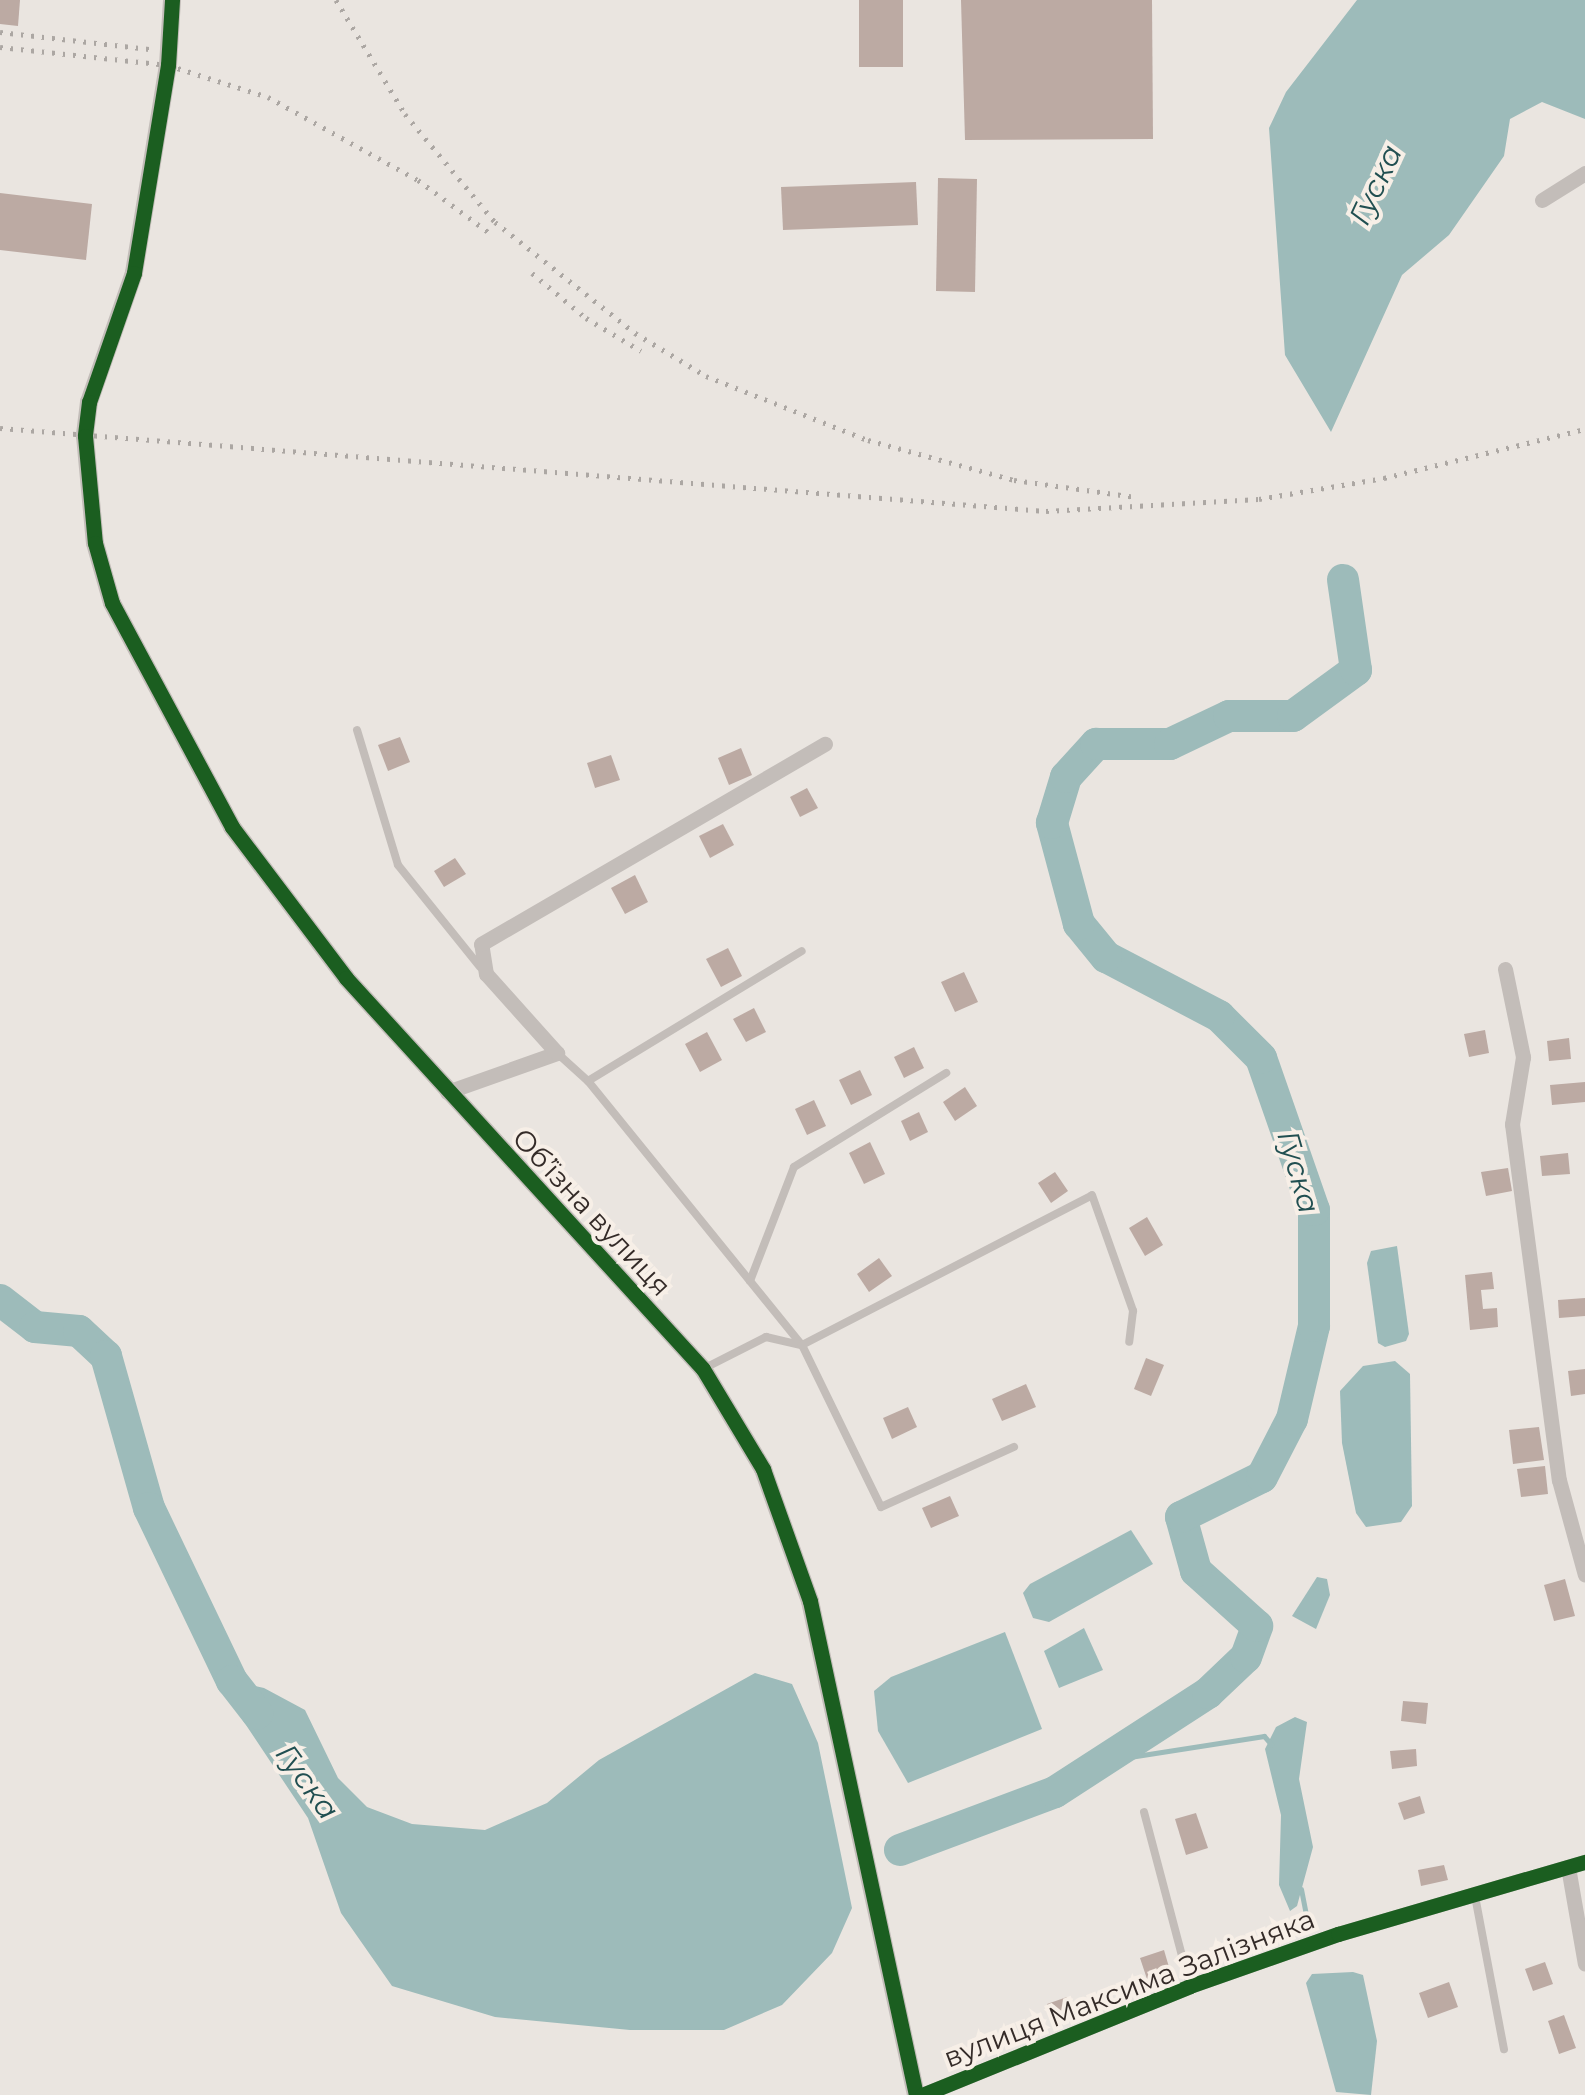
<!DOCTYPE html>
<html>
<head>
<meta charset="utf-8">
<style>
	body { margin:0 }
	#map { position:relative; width:1585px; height:2095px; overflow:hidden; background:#eae5e0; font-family:Montserrat,sans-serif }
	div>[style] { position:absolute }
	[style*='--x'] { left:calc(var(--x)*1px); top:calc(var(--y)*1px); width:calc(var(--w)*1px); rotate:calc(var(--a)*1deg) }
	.water>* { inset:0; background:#9dbbba }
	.stream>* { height:5px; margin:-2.5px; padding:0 2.5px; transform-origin:2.5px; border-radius:2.5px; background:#9dbbba }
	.river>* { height:32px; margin:-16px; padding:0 16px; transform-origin:16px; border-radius:16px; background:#9dbbba }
	.building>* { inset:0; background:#bcaaa3 }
	.service>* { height:8px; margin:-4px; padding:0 4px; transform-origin:4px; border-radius:4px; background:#c3bdb9 }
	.minor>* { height:15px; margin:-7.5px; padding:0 7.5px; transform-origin:7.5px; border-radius:7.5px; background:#c3bdb9 }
	.tertiary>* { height:18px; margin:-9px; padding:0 9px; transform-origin:9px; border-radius:9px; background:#c3bdb9 }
	.rail>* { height:5px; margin-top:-2.5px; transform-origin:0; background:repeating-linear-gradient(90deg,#aca7a3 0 2.5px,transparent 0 10.5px) }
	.cycleway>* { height:15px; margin:-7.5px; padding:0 7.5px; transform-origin:7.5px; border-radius:7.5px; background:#1b5e20 }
	span { translate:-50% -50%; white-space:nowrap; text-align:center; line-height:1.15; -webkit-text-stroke:8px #f7efe7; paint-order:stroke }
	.street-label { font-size:28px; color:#342b28 }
	.water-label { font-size:30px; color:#214f51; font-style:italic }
</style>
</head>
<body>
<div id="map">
	<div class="water">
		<div style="clip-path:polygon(1357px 0,1585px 0,1585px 119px,1542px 102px,1510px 119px,1504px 156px,1449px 235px,1402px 275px,1331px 432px,1285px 355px,1269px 128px,1286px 92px)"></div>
		<div style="clip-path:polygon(1397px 1246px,1409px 1334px,1406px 1341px,1385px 1347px,1378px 1343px,1367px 1263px,1371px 1251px)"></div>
		<div style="clip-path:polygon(1395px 1361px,1410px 1374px,1412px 1506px,1401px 1522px,1366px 1527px,1356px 1513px,1342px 1443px,1340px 1391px,1363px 1366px)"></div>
		<div style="clip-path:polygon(1131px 1530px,1153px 1564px,1049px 1622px,1033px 1618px,1023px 1593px,1030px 1584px)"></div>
		<div style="clip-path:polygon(1317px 1577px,1327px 1579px,1330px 1595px,1316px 1629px,1292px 1616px)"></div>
		<div style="clip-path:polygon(1084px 1628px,1103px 1670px,1059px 1688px,1044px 1651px)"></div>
		<div style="clip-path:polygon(1005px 1632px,1042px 1729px,908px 1783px,878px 1731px,874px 1691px,891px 1677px)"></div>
		<div style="clip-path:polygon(755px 1673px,792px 1684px,818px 1743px,852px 1908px,832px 1953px,782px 2005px,724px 2030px,630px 2030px,495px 2017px,392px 1986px,341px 1913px,308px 1818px,232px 1704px,232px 1681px,264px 1688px,305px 1710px,338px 1778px,367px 1807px,412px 1824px,485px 1830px,547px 1803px,599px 1760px)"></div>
		<div style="clip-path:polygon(1295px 1717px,1307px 1722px,1299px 1779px,1313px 1847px,1297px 1906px,1290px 1911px,1279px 1885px,1281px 1815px,1265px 1749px,1276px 1727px)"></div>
		<div style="clip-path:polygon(1353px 1972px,1363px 1975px,1377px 2041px,1371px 2095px,1336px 2092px,1306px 1983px,1312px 1974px)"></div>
	</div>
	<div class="stream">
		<div style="--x:1104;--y:1761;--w:162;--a:-8.9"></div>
		<div style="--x:1264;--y:1736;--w:11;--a:49"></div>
		<div style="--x:1301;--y:1889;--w:37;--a:79"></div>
	</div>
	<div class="river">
		<div style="--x:0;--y:1300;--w:44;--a:37.6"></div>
		<div style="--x:35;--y:1327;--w:44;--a:5.2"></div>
		<div style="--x:79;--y:1331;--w:37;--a:43"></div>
		<div style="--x:106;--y:1356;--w:158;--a:74.2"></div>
		<div style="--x:149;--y:1508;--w:192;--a:64.4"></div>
		<div style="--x:232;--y:1681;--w:41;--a:52"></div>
		<div style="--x:900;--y:1850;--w:165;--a:-20.5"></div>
		<div style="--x:1055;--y:1792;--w:182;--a:-32.9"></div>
		<div style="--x:1208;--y:1693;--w:52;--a:-43.5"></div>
		<div style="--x:1246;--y:1657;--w:33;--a:-70"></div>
		<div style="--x:1257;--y:1626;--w:82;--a:-138"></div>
		<div style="--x:1196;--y:1571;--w:56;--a:-105.5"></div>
		<div style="--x:1181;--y:1517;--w:90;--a:-26.3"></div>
		<div style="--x:1262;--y:1477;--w:65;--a:-62.7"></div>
		<div style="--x:1292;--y:1419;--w:96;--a:-76.7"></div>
		<div style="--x:1314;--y:1326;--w:116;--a:-90"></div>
		<div style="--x:1314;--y:1210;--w:161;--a:-109.2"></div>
		<div style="--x:1261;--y:1058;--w:59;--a:-135"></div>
		<div style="--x:1219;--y:1016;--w:127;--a:-152.4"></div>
		<div style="--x:1106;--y:957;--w:43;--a:-129.3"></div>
		<div style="--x:1079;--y:924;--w:105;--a:-105"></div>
		<div style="--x:1052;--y:823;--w:48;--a:-73.1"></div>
		<div style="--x:1066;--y:777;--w:45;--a:-47.7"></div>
		<div style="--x:1096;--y:744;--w:74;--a:0"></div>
		<div style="--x:1170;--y:744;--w:65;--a:-25.4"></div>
		<div style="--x:1229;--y:716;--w:64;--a:0"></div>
		<div style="--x:1293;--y:716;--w:78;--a:-36.1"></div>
		<div style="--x:1356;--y:670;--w:91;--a:-98.2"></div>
	</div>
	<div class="building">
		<div style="clip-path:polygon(0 0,20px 0,18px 26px,0 24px)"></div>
		<div style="clip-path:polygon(859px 0,903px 0,903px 67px,859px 67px)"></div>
		<div style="clip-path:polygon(961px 0,1152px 0,1153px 139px,965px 140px)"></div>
		<div style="clip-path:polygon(938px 178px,977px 179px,975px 292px,936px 291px)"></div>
		<div style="clip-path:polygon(916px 182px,918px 225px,783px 230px,781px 187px)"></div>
		<div style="clip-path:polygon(0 193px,92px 204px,86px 260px,0 250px)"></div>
		<div style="clip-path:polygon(400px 737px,410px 762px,388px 771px,378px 745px)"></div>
		<div style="clip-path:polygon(741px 748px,752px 775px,729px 785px,718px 758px)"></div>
		<div style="clip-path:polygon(611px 755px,620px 780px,595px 788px,587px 763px)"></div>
		<div style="clip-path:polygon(807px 788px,818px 808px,800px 817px,790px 797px)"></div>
		<div style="clip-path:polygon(723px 824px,734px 845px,710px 858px,699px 836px)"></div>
		<div style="clip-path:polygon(455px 858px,466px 874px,444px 887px,434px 871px)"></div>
		<div style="clip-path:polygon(635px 875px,648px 902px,625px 914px,611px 888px)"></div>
		<div style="clip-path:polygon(728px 948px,742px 976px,721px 987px,706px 959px)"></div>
		<div style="clip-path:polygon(964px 972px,978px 1002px,955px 1012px,941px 982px)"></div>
		<div style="clip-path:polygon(754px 1008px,766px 1032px,746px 1042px,733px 1019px)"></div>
		<div style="clip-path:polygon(1485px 1030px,1489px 1053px,1469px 1057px,1464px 1034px)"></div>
		<div style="clip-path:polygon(707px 1032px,722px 1060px,700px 1072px,685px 1044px)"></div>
		<div style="clip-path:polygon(1569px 1038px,1571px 1059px,1549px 1061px,1547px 1041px)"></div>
		<div style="clip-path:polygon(914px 1047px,924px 1068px,904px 1078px,894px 1057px)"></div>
		<div style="clip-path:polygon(860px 1070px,872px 1095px,851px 1105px,839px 1080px)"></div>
		<div style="clip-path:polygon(1585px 1082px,1585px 1102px,1552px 1105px,1550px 1085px)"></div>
		<div style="clip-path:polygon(965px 1087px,977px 1106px,955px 1121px,943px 1102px)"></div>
		<div style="clip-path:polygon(814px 1100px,826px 1126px,807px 1135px,795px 1109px)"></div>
		<div style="clip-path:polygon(919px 1112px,928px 1132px,910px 1141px,901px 1121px)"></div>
		<div style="clip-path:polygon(870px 1142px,885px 1174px,864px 1184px,849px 1153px)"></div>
		<div style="clip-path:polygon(1568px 1153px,1570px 1174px,1542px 1176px,1540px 1156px)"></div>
		<div style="clip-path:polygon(1508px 1168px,1512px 1191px,1486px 1196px,1481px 1172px)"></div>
		<div style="clip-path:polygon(1055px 1172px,1068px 1191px,1051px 1203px,1038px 1183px)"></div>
		<div style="clip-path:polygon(1147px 1217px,1163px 1245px,1145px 1256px,1129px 1228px)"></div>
		<div style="clip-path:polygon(879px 1258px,892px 1276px,869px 1292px,857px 1274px)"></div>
		<div style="clip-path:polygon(1492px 1272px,1494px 1289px,1481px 1290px,1483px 1309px,1497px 1308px,1498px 1327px,1470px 1330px,1465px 1275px)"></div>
		<div style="clip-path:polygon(1585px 1298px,1585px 1316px,1559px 1318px,1558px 1300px)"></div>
		<div style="clip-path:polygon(1146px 1358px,1164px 1365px,1151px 1396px,1134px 1389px)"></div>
		<div style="clip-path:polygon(1585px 1369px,1585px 1394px,1571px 1396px,1568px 1371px)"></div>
		<div style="clip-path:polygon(1026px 1384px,1036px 1407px,1002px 1421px,992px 1399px)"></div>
		<div style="clip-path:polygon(908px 1407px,917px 1427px,892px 1439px,883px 1418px)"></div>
		<div style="clip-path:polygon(1539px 1427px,1544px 1460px,1513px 1464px,1509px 1430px)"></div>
		<div style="clip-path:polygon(1545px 1466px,1548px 1494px,1521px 1497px,1517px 1469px)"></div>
		<div style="clip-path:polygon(950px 1496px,959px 1516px,931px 1528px,922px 1508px)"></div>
		<div style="clip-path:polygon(1565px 1579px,1575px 1616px,1554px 1621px,1544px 1585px)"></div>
		<div style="clip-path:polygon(1403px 1701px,1428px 1703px,1426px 1724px,1401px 1721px)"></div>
		<div style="clip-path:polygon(1416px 1749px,1417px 1766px,1392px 1769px,1390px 1751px)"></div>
		<div style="clip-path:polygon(1420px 1796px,1425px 1813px,1404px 1820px,1398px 1803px)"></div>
		<div style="clip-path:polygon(1196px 1813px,1208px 1848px,1186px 1855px,1175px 1819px)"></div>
		<div style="clip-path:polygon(1444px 1865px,1448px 1880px,1421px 1886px,1418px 1870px)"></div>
		<div style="clip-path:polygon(1164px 1950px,1171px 1974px,1148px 1982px,1140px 1958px)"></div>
		<div style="clip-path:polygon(1545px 1962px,1553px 1984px,1533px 1991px,1525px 1969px)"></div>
		<div style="clip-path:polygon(1449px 1982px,1458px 2007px,1428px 2018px,1419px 1993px)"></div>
		<div style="clip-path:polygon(1067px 1997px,1074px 2016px,1053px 2023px,1047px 2004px)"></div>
		<div style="clip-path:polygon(1564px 2015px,1576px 2048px,1559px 2054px,1548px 2021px)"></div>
	</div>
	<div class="service">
		<div style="--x:357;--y:730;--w:141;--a:73.1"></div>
		<div style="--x:398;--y:865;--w:131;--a:51.2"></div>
		<div style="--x:557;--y:1053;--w:42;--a:42.1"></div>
		<div style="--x:588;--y:1081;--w:340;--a:51"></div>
		<div style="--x:802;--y:1345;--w:180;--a:64"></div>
		<div style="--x:881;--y:1507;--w:146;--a:-24.3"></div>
		<div style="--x:588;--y:1081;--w:250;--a:-31.3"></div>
		<div style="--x:750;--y:1281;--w:122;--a:-68.9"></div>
		<div style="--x:794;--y:1167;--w:179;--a:-31.7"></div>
		<div style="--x:703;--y:1369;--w:71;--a:-26.9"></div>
		<div style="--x:766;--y:1337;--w:37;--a:13"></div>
		<div style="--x:802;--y:1345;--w:326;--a:-27.3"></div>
		<div style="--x:1092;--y:1195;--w:123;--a:70.5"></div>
		<div style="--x:1133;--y:1311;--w:31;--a:97"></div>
		<div style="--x:1144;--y:1812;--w:180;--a:75.2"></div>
		<div style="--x:1475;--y:1896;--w:156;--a:79.3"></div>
	</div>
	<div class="minor">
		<div style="--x:1542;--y:200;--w:51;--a:-32.1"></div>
		<div style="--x:1505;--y:969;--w:90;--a:78.4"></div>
		<div style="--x:1523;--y:1057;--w:68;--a:99.3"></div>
		<div style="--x:1512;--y:1124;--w:359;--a:82.5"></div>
		<div style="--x:1559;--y:1480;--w:98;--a:74.7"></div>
		<div style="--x:447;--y:1092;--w:117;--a:-19.5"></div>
		<div style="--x:557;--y:1053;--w:106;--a:-131.9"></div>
		<div style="--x:486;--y:974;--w:30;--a:-99"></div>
		<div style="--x:481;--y:944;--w:398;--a:-30.2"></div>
		<div style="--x:1568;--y:1867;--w:98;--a:80.1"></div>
		<div style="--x:922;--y:2095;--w:289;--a:-22.1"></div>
		<div style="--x:1190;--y:1986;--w:157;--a:-19.4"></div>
		<div style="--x:1338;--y:1934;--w:257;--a:-16.3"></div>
	</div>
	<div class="tertiary">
		<div style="--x:172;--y:0;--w:65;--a:93.5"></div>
		<div style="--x:168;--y:65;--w:211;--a:99.3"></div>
		<div style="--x:134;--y:273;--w:137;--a:109.2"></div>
		<div style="--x:89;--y:402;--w:34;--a:97"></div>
		<div style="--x:85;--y:436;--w:107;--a:84.7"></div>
		<div style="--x:95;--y:543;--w:62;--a:74.2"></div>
		<div style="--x:112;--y:603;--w:254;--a:61.8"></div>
		<div style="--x:232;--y:827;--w:189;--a:52.9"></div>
		<div style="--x:346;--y:978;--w:529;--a:47.6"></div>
		<div style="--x:703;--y:1369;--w:117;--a:59"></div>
		<div style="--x:763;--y:1469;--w:140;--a:70.4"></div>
		<div style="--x:810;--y:1601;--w:505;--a:77.89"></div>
	</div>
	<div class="rail">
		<div style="--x:336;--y:0;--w:133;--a:58.8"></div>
		<div style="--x:405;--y:114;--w:141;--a:50.2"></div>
		<div style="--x:495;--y:222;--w:179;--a:38.4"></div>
		<div style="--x:635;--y:333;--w:83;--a:31.2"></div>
		<div style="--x:706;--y:376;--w:174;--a:21.6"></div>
		<div style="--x:868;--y:440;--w:151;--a:15.3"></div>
		<div style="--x:1014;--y:480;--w:123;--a:7.9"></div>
		<div style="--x:0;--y:32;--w:150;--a:6.5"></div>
		<div style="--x:0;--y:47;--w:169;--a:6.1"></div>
		<div style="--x:168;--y:65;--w:105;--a:17.7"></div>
		<div style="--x:268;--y:97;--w:171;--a:29"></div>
		<div style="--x:418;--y:180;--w:92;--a:36.6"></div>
		<div style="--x:532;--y:273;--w:70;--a:39.8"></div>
		<div style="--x:586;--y:318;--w:64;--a:31"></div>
		<div style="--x:0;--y:428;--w:1049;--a:4.54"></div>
		<div style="--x:1046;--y:511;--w:213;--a:-3.2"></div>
		<div style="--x:1259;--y:499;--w:127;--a:-9.5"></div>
		<div style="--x:1384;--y:478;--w:207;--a:-13.7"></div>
	</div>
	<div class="cycleway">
		<div style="--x:172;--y:0;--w:65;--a:93.5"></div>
		<div style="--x:168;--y:65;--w:211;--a:99.3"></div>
		<div style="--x:134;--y:273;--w:137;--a:109.2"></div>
		<div style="--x:89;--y:402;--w:34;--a:97"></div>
		<div style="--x:85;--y:436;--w:107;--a:84.7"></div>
		<div style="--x:95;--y:543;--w:62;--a:74.2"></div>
		<div style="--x:112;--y:603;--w:254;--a:61.8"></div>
		<div style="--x:232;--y:827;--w:189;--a:52.9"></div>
		<div style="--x:346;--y:978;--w:529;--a:47.6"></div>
		<div style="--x:703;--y:1369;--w:117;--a:59"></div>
		<div style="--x:763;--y:1469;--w:140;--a:70.4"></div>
		<div style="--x:810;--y:1601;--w:505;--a:77.89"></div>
		<div style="--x:922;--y:2095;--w:289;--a:-22.1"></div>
		<div style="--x:1190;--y:1986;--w:157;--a:-19.4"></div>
		<div style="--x:1338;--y:1934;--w:257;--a:-16.3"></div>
	</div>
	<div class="street-label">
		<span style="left:592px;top:1212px;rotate:47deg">Обʼїзна вулиця</span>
		<span style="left:1129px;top:1988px;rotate:-21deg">вулиця Максима Залізняка</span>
	</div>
	<div class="water-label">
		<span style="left:1376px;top:185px;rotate:-65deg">Гуска</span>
		<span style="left:1298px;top:1172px;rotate:74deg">Гуска</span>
		<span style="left:307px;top:1782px;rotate:54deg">Гуска</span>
	</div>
</div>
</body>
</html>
